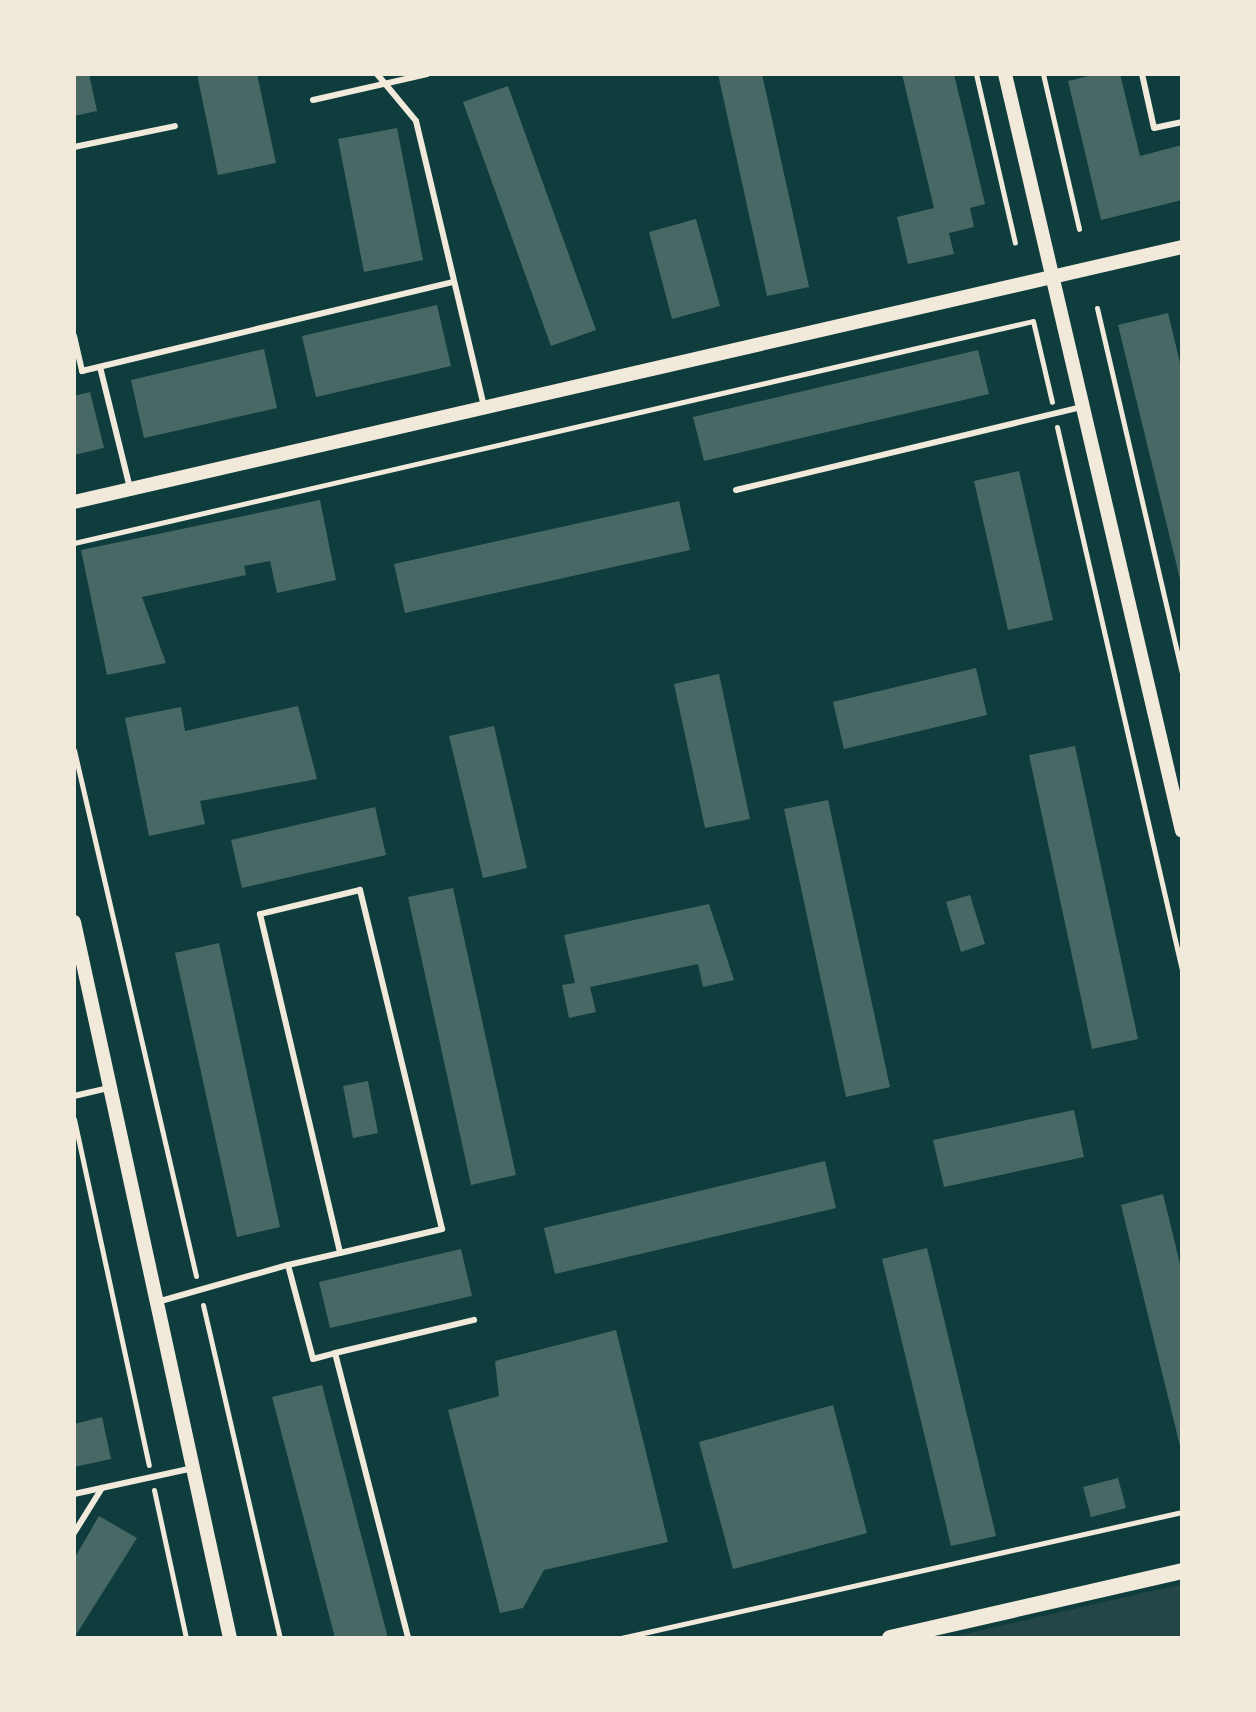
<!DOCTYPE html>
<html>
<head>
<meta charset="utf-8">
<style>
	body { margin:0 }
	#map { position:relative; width:1256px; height:1712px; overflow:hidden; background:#0f3d3e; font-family:"Open Sans",sans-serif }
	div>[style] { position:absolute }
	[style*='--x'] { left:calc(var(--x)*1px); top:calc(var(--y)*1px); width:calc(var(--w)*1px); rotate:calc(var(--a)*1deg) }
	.green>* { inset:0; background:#244646 }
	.building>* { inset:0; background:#486865 }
	.path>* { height:5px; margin:-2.5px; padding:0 2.5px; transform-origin:2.5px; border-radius:2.5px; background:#f1e9da }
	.service>* { height:6px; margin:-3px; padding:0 3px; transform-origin:3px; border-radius:3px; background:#f1e9da }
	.tertiary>* { height:14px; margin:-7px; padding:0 7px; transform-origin:7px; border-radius:7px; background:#f1e9da }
	.secondary>* { height:16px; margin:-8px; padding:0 8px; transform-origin:8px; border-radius:8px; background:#f1e9da }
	span { translate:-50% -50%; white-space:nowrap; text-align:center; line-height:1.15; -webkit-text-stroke:6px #f1e9da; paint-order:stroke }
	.frame { position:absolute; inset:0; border:76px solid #f1e9da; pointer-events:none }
</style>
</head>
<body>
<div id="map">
	<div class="green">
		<div style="clip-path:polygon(1182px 1584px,1182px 1638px,948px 1638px)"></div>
	</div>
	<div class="building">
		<div style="clip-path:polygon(74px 74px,89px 74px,97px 111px,74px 116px)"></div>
		<div style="clip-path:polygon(197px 74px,257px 74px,276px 163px,218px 175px)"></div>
		<div style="clip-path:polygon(718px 74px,762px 74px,809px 287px,767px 296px)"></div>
		<div style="clip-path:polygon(902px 74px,954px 74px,985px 204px,970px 208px,974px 227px,949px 233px,954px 254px,908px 264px,897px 217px,934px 208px)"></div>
		<div style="clip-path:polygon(1097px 74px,1120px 74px,1140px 156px,1182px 145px,1182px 200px,1101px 220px,1068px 81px)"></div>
		<div style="clip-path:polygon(508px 86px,596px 330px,551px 346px,463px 102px)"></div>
		<div style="clip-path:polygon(397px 128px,423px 260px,364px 272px,338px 139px)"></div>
		<div style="clip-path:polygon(696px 219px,720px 306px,672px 319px,649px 232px)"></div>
		<div style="clip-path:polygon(437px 305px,451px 366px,316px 397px,302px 336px)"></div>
		<div style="clip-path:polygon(1168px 313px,1182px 371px,1180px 579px,1118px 325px)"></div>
		<div style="clip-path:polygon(264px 349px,277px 408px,144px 438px,131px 380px)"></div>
		<div style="clip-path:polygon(978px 350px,989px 394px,704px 461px,693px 417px)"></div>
		<div style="clip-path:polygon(90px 392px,104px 448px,74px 455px,74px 396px)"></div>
		<div style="clip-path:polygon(1019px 471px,1053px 620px,1008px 630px,974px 481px)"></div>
		<div style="clip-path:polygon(320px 500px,336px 580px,277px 593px,270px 561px,244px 566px,246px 575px,142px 597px,166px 663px,107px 675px,81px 550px)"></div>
		<div style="clip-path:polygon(679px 501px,690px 550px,405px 613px,394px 564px)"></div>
		<div style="clip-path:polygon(976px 668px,987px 715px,844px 749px,833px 702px)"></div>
		<div style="clip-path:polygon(719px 674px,750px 819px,705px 828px,674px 684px)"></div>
		<div style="clip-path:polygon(298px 706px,317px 779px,200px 801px,205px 824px,149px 836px,125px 718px,181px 707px,185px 731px)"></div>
		<div style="clip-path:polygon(494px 726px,527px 868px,483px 878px,449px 736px)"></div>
		<div style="clip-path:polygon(1075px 746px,1138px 1039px,1092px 1049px,1029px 755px)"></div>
		<div style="clip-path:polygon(828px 800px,890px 1087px,846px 1097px,784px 809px)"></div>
		<div style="clip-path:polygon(375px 807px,386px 855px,242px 888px,231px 840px)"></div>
		<div style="clip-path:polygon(453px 888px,516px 1175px,471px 1185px,408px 897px)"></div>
		<div style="clip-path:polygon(970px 895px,985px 944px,961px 952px,946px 902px)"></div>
		<div style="clip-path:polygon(709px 904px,734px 980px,703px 987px,698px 964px,590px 987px,596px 1012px,569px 1018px,562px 985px,575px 983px,564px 935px)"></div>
		<div style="clip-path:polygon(219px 943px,280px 1227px,237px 1237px,175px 953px)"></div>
		<div style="clip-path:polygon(368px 1081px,378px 1133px,353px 1138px,343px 1086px)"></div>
		<div style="clip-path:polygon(1074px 1110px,1084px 1157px,944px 1187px,933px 1140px)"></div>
		<div style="clip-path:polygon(825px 1161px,836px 1208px,555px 1274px,544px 1228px)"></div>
		<div style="clip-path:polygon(1163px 1194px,1182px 1272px,1181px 1450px,1121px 1205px)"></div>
		<div style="clip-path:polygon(927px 1248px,996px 1536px,951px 1546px,882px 1259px)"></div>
		<div style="clip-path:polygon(461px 1249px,472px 1296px,330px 1328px,319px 1282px)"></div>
		<div style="clip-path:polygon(616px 1330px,668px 1542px,544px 1570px,523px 1608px,500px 1613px,448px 1410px,499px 1396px,495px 1361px)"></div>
		<div style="clip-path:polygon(322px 1385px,388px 1638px,335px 1638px,272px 1397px)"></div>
		<div style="clip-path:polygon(833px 1405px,867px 1533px,733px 1569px,699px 1442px)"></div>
		<div style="clip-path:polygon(102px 1417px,111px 1459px,74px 1467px,74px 1424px)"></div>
		<div style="clip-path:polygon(1118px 1478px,1126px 1508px,1091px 1517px,1083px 1487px)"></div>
		<div style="clip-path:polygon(99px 1516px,137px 1538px,74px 1638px,74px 1559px)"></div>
	</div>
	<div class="path">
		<div style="--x:976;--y:74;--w:173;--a:77"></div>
		<div style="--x:1043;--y:74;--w:159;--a:76.9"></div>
		<div style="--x:1097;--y:308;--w:374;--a:76.9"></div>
		<div style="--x:1057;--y:427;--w:557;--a:77.04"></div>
		<div style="--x:74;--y:543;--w:984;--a:-13.03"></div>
		<div style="--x:1033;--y:321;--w:83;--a:76.8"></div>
		<div style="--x:74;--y:750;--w:540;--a:76.94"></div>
		<div style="--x:74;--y:1119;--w:354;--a:77.8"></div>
		<div style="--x:203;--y:1305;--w:342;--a:77"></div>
		<div style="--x:154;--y:1490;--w:151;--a:77.8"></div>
		<div style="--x:621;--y:1638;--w:575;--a:-12.66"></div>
	</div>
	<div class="service">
		<div style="--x:377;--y:74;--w:61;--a:50.3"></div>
		<div style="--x:416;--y:121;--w:294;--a:76.6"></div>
		<div style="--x:1142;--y:74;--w:55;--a:77.5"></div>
		<div style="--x:1154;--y:128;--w:29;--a:-12"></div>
		<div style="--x:313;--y:100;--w:117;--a:-12.8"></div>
		<div style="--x:74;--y:147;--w:103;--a:-11.7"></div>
		<div style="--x:74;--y:336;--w:36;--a:77"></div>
		<div style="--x:82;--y:371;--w:382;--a:-13.5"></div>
		<div style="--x:100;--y:367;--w:125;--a:76.1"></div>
		<div style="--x:736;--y:490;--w:357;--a:-13.5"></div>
		<div style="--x:74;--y:1096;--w:37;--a:-13"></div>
		<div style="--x:288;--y:1265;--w:53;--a:-13"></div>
		<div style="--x:340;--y:1253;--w:105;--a:-13.2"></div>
		<div style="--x:442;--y:1229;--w:349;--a:-103.6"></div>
		<div style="--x:360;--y:890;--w:103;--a:166.5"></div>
		<div style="--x:260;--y:914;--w:348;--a:76.7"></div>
		<div style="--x:157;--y:1302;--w:136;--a:-15.8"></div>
		<div style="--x:288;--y:1265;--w:97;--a:75.1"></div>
		<div style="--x:313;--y:1359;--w:23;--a:-15"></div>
		<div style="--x:335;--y:1353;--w:294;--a:75.6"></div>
		<div style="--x:335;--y:1353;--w:143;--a:-13.4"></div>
		<div style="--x:74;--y:1494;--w:122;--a:-12.3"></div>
		<div style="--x:74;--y:1533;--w:53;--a:-58.1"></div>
	</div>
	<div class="tertiary">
		<div style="--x:1005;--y:74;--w:777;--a:76.84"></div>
		<div style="--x:74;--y:502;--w:1137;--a:-12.96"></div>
		<div style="--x:74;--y:922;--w:733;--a:77.71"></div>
	</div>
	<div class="secondary">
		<div style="--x:890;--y:1638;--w:300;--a:-12.9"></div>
	</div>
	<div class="frame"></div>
</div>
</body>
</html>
